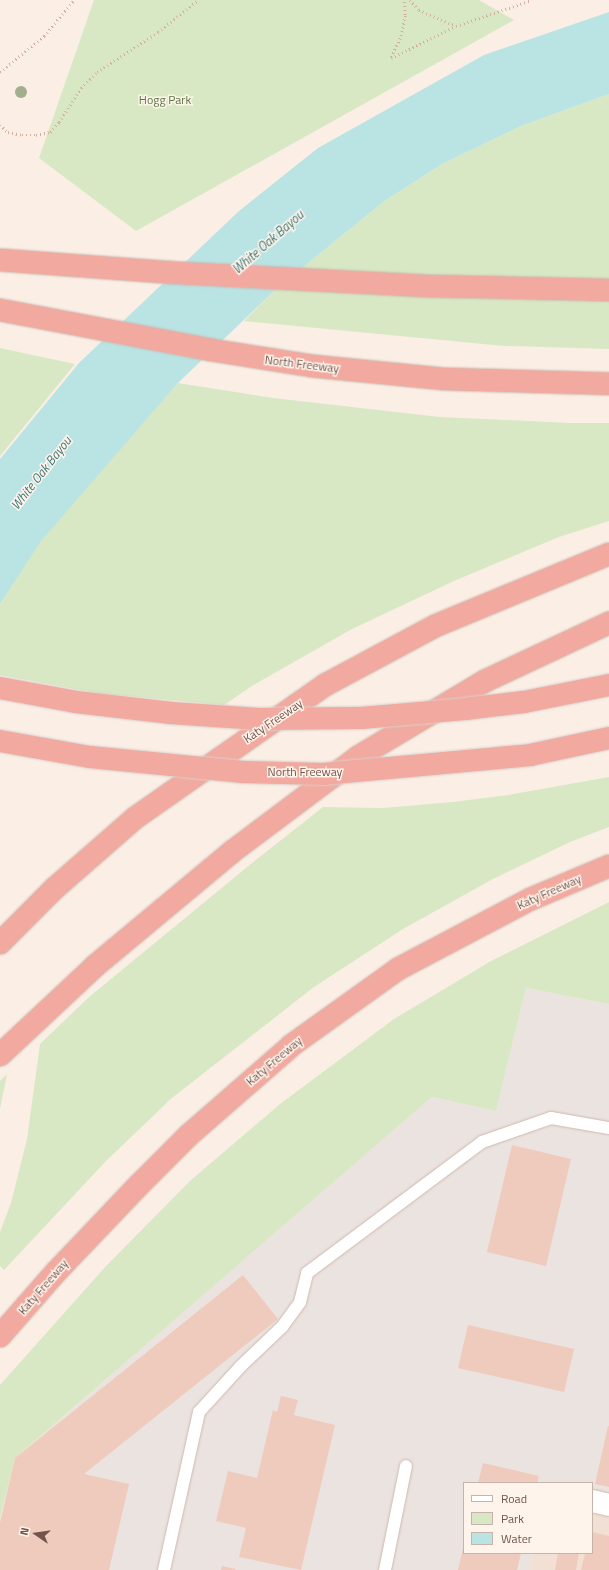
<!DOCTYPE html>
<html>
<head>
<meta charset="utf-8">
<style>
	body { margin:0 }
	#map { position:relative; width:609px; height:1570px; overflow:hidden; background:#fbefe5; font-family:"Titillium Web",sans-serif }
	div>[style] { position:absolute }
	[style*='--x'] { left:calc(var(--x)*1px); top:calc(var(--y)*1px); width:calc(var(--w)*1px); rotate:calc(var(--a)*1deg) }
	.residential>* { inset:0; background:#f2e0d4 }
	.industrial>* { inset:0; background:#ebe3df }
	.green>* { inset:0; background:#d8e8c4 }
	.water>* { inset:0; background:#bae3e4 }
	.building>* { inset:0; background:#efcbbe }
	.path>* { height:2.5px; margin-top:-1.25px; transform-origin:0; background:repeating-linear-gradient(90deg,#d4aea1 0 1px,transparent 0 4px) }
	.roads { filter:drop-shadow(0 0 1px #ceb8af) drop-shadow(0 0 1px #ceb8af) }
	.service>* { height:12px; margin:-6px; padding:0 6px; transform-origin:6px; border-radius:6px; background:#fff }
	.minor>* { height:22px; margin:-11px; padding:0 11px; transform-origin:11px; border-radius:11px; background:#fff }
	.motorway>* { height:22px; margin:-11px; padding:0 11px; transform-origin:11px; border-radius:11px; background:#f2a99f }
	.bridges { filter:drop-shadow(0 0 1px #d8cfcd) drop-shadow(0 0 1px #d8cfcd) }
	.motorway-bridge>* { height:22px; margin:-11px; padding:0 11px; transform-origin:11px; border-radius:11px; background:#f2a99f }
	.trees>* { width:12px; height:12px; margin:-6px; border-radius:50%; background:#a3ae8c }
	span { translate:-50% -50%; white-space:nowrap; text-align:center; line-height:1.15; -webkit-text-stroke:3px #fef4eb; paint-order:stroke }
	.park-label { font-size:12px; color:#5b7844 }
	.street-label { font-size:12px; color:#72544b }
	.water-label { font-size:13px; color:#407677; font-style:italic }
	.legend { position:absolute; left:463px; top:1482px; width:130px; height:72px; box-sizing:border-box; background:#fef4eb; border:1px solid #c6b4ab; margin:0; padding:5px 7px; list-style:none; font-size:12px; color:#72544b }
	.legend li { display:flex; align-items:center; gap:8px; height:20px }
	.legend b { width:20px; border:1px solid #c6b4ab }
	.north { position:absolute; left:16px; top:1514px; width:40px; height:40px; -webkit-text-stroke:3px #fef4eb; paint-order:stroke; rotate:283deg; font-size:11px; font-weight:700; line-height:16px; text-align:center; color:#72544b }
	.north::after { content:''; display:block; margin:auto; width:14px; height:18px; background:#72544b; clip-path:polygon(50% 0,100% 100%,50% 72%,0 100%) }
</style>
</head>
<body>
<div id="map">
	<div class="residential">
		<div style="clip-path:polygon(592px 1512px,609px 1516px,609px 1570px,529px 1570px,533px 1553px,592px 1553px)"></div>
	</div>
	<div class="industrial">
		<div style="clip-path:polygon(526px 988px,609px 1004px,609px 1516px,592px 1512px,592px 1483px,464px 1483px,464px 1553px,533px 1553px,529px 1570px,0 1570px,0 1518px,15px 1458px,432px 1097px,496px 1111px)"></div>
	</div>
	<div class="green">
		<div style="clip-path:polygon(94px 0,479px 0,514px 20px,136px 231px,39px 158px)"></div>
		<div style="clip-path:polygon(609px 94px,609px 349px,504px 346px,244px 321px,275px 290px,383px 202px,442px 164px,521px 126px)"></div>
		<div style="clip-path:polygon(0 348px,75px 364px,0 456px)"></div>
		<div style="clip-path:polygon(178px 383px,273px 398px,440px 417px,571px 423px,609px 423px,609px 521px,559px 537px,454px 581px,352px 629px,252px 686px,224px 705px,96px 693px,0 675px,0 604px,40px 541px)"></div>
		<div style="clip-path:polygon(609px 777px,609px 827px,570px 842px,493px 879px,403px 929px,314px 987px,172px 1098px,106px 1161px,4px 1270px,0 1266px,0 1232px,11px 1203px,27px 1139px,40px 1044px,89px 997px,257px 859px,323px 807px,383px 808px,453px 802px,508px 795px)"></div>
		<div style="clip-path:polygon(609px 902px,609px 1004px,526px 988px,496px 1111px,432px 1097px,15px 1458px,0 1518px,0 1385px,106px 1266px,190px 1181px,280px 1104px,394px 1019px,491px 961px)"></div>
		<div style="clip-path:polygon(7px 1074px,0 1109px,0 1081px)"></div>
	</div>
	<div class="water">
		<div style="clip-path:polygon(609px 12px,609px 94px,521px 126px,442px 164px,383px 202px,275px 290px,178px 383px,41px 541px,0 604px,0 459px,79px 363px,239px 211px,318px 148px,484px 55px)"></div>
	</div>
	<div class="building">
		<div style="clip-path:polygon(512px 1145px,571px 1159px,546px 1266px,487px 1252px)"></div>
		<div style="clip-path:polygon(243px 1275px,278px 1319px,84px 1474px,129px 1484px,109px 1570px,0 1570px,0 1523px,15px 1458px)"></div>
		<div style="clip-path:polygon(468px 1325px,574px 1349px,564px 1392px,458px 1368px)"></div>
		<div style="clip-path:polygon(281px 1396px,298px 1400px,294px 1415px,335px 1425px,301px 1570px,239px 1557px,246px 1528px,216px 1521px,228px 1471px,257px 1478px,273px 1410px,277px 1412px)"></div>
		<div style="clip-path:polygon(608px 1426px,609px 1426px,609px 1487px,595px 1484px)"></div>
		<div style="clip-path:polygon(483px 1463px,539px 1476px,537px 1483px,478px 1483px)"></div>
		<div style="clip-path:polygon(592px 1532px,609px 1536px,609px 1570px,581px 1570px,585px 1553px,592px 1553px)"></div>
		<div style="clip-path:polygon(463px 1548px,464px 1553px,521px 1553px,517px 1570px,458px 1570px)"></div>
		<div style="clip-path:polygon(558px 1553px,579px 1553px,576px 1570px,555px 1570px)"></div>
		<div style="clip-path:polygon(222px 1566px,236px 1569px,235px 1570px,221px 1570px)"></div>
	</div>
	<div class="path">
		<div style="--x:410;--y:0;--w:13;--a:48"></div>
		<div style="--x:419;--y:10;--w:40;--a:23.4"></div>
		<div style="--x:391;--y:57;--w:23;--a:-65"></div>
		<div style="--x:401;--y:36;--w:21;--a:-79"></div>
		<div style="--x:405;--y:15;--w:15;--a:-94"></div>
		<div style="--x:391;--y:58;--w:72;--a:-26.2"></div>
		<div style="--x:456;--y:26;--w:80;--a:-18.9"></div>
		<div style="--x:0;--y:72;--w:57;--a:-39.3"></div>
		<div style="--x:44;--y:36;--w:47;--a:-50.2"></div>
		<div style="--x:0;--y:125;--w:11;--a:41"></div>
		<div style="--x:8;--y:132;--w:14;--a:12"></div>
		<div style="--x:22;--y:135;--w:14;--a:0"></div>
		<div style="--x:36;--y:135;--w:14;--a:-12"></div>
		<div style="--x:50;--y:132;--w:13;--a:-48"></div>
		<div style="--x:59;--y:122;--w:40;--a:-57.1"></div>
		<div style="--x:81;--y:88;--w:23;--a:-45"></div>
		<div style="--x:97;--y:72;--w:73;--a:-33.3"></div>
		<div style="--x:158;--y:32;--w:51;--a:-38.7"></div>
	</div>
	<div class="roads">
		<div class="service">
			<div style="--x:164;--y:1570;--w:162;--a:-77.5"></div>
			<div style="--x:199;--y:1412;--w:62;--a:-47.6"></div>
			<div style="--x:241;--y:1366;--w:57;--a:-43.6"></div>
			<div style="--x:282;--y:1327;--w:31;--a:-54"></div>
			<div style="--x:300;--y:1302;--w:30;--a:-76"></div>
			<div style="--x:307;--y:1273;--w:219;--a:-36.8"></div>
			<div style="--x:482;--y:1142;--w:73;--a:-19.2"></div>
			<div style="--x:551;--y:1118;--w:59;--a:9.8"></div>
			<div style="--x:385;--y:1570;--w:106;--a:-78.6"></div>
		</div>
		<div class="minor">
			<div style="--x:592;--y:1501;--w:17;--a:13"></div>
		</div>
		<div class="motorway">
			<div style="--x:0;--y:260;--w:178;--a:4.2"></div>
			<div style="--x:178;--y:273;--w:245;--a:3"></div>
			<div style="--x:423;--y:286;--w:186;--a:1.2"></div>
			<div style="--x:0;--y:310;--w:215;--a:10.7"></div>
			<div style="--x:211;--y:350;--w:102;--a:9"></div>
			<div style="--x:312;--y:366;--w:134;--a:5.6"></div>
			<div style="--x:445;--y:379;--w:164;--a:1.7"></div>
			<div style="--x:0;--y:943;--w:78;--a:-45"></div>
			<div style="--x:55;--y:888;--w:106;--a:-41.2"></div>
			<div style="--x:135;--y:818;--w:232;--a:-35"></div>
			<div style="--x:325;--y:685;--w:125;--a:-28.2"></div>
			<div style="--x:435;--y:626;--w:188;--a:-22.5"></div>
			<div style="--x:0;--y:1055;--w:130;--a:-43.1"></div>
			<div style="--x:95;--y:966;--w:180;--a:-39.8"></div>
			<div style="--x:233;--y:851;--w:156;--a:-36.9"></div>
			<div style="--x:358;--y:757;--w:148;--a:-30.9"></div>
			<div style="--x:485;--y:681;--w:137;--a:-25.1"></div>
			<div style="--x:0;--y:1336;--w:86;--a:-48.8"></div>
			<div style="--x:57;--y:1271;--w:119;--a:-46.4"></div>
			<div style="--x:139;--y:1185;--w:71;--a:-45"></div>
			<div style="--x:189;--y:1135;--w:137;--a:-41.1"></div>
			<div style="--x:292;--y:1045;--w:130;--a:-35.6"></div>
			<div style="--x:398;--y:969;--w:150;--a:-27.8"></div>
			<div style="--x:531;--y:899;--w:85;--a:-22.9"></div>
		</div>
	</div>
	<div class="bridges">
		<div class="motorway-bridge">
			<div style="--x:0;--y:688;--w:77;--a:10.4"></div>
			<div style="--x:76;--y:702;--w:96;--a:6.6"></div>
			<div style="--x:171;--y:713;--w:88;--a:3.9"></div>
			<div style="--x:259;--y:719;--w:102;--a:-0.6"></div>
			<div style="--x:361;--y:718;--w:104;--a:-4.9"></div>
			<div style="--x:465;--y:709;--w:59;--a:-6.8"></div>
			<div style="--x:524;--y:702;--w:87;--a:-11.3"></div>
			<div style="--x:0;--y:741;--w:91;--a:10.1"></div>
			<div style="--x:90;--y:757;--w:154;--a:5.6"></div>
			<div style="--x:243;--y:772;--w:80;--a:1.4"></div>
			<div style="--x:323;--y:774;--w:208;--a:-5.2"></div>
			<div style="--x:530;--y:755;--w:81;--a:-12.1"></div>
		</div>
	</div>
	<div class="trees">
		<div style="left:21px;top:92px"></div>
	</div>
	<div class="park-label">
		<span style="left:165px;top:100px">Hogg Park</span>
	</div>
	<div class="street-label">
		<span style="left:302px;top:364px;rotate:7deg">North Freeway</span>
		<span style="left:273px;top:721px;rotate:-34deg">Katy Freeway</span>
		<span style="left:305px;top:772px">North Freeway</span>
		<span style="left:549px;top:892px;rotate:-24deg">Katy Freeway</span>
		<span style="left:274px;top:1061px;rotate:-40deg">Katy Freeway</span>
		<span style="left:43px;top:1287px;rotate:-49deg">Katy Freeway</span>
	</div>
	<div class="water-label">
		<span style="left:268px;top:242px;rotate:-41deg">White Oak Bayou</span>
		<span style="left:41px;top:473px;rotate:-52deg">White Oak Bayou</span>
	</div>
	<ul class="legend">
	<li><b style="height:5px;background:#fff"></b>Road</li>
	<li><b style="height:11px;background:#d8e8c4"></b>Park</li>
	<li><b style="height:11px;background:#bae3e4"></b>Water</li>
	</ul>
	<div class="north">N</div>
</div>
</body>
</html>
